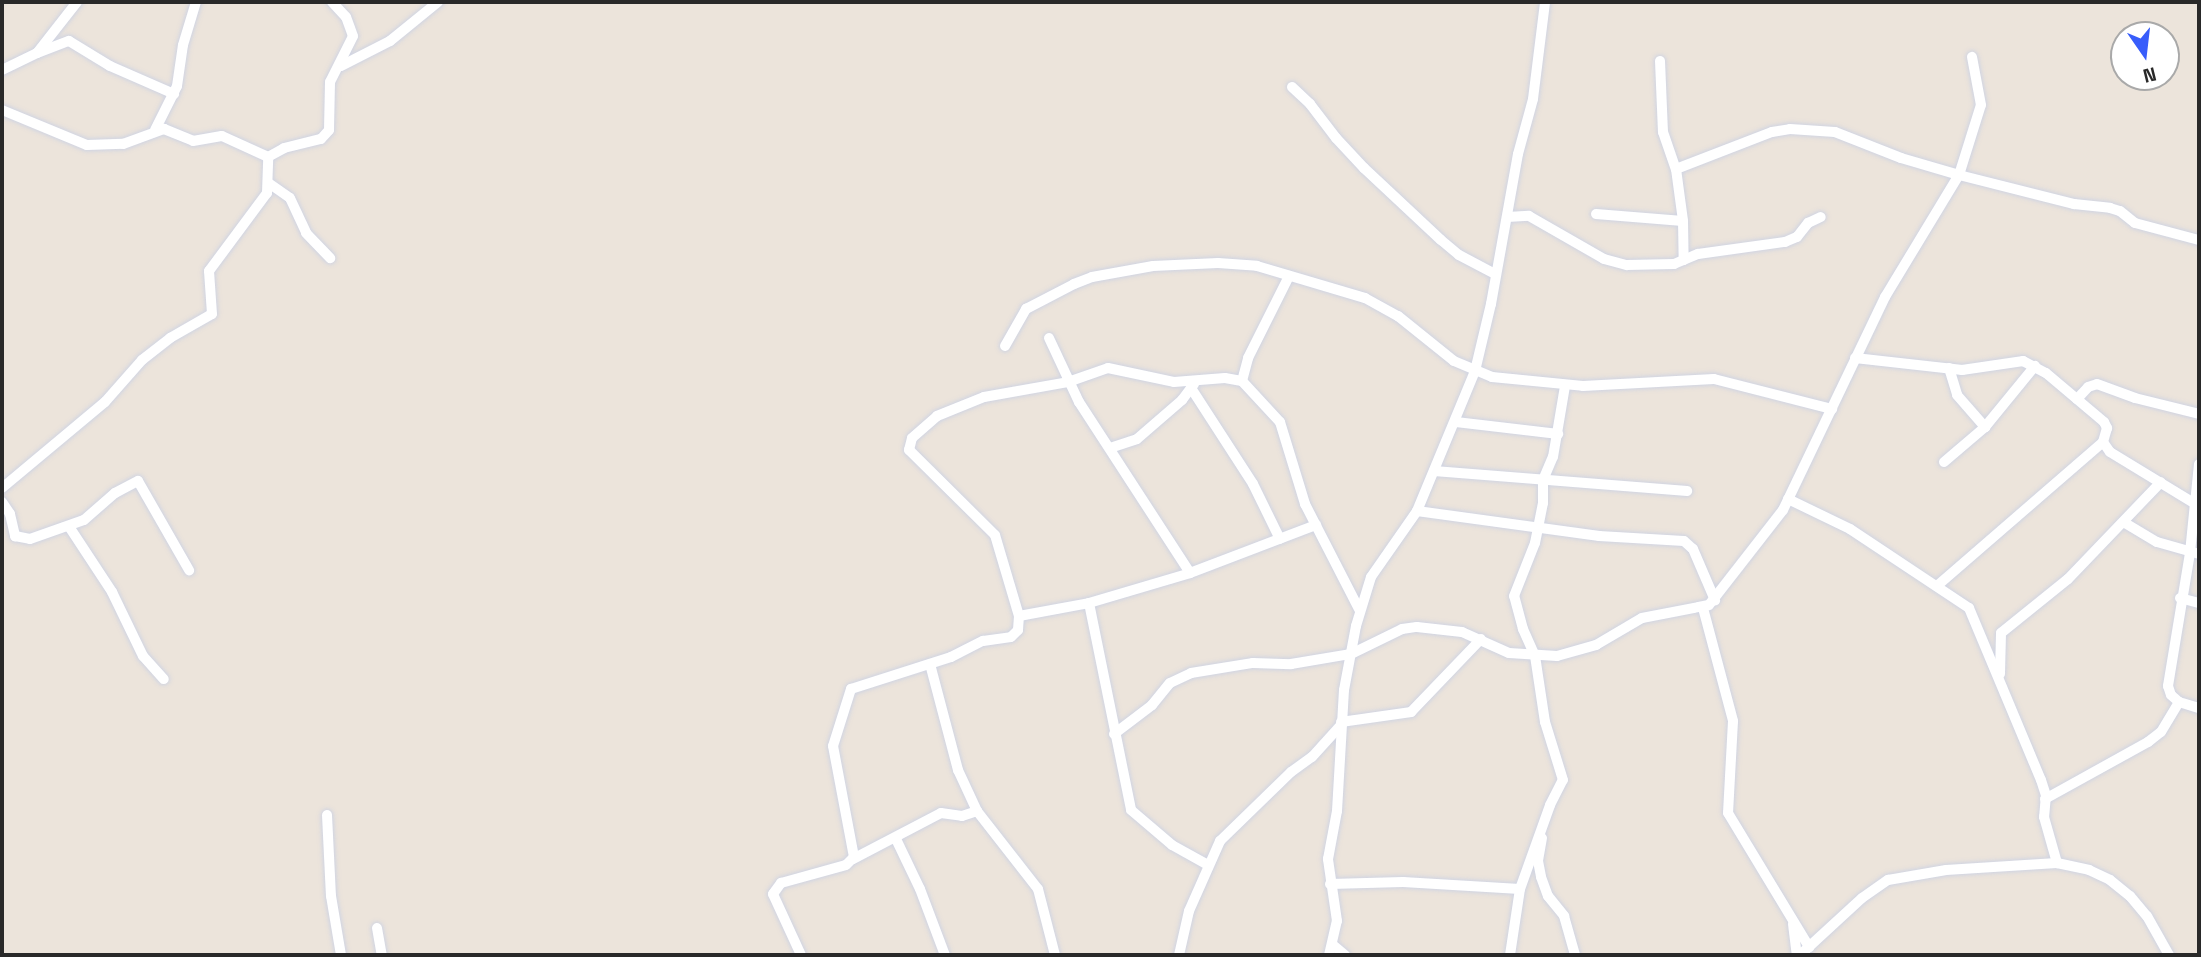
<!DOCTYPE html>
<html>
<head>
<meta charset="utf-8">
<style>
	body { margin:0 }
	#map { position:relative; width:2201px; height:957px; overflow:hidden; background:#ece4db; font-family:"Space Grotesk",sans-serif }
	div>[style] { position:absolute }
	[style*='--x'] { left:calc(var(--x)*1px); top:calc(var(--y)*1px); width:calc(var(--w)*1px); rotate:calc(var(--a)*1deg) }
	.roads { filter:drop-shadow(0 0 2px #d0d4e2) drop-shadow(0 0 2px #d0d4e2) }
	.street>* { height:10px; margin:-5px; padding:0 5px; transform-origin:5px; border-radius:5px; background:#fff }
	span { translate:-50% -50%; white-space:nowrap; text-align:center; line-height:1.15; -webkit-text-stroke:5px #fff; paint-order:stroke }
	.frame { position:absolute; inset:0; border:4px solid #292929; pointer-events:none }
	.north { position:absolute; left:2110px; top:21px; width:70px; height:70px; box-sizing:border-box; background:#fff; border:2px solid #a9a9a9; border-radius:50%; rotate:166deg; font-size:19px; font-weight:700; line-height:28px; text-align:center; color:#292929 }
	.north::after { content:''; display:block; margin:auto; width:24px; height:32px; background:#385dfb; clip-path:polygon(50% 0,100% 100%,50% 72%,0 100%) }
</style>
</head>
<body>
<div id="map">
	<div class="roads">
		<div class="street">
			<div style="--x:37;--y:53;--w:34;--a:-21"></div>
			<div style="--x:69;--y:41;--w:48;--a:31.4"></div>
			<div style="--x:110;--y:66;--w:70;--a:23.6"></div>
			<div style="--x:1660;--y:61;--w:71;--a:87.6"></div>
			<div style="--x:1663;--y:132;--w:39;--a:71"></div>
			<div style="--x:1676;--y:169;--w:52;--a:82.3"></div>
			<div style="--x:1683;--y:221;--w:39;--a:89"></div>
			<div style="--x:341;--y:66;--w:55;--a:-27"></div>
			<div style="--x:390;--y:41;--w:62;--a:-39.1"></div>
			<div style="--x:2;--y:70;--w:39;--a:-26"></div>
			<div style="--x:37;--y:53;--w:65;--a:-51.9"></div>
			<div style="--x:1292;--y:87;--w:25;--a:43"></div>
			<div style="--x:1310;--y:104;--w:43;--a:52.6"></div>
			<div style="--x:1336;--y:138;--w:41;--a:47"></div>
			<div style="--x:1364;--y:168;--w:105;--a:43.1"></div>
			<div style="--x:1441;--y:240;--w:23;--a:40"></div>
			<div style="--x:1459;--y:255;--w:41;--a:27.8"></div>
			<div style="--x:2;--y:110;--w:92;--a:22.4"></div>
			<div style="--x:87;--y:145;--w:36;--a:-2"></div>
			<div style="--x:123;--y:144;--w:44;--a:-20.1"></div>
			<div style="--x:164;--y:129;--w:31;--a:22"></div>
			<div style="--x:193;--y:141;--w:29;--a:-10"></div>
			<div style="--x:222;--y:136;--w:51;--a:24.5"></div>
			<div style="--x:155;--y:130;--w:49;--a:-63.4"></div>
			<div style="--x:177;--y:86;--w:41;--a:-81.7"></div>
			<div style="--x:183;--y:45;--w:45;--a:-73.2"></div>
			<div style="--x:1676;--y:169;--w:103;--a:-21.1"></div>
			<div style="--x:1772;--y:132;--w:18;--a:-9"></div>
			<div style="--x:1790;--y:129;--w:45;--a:3.8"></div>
			<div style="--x:1835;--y:132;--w:71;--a:21.5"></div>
			<div style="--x:1901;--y:158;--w:60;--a:16.3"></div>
			<div style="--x:1959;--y:175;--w:119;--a:14.2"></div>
			<div style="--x:2074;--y:204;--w:36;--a:6"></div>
			<div style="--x:2110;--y:208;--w:10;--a:17"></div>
			<div style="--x:2120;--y:211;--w:19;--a:39"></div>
			<div style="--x:2135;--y:223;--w:66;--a:14.9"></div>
			<div style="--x:270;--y:184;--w:24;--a:35"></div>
			<div style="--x:290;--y:198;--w:38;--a:65"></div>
			<div style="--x:306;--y:233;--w:35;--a:46"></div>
			<div style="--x:1596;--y:214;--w:87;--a:4.6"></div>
			<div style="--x:1507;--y:217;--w:22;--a:-3"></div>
			<div style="--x:1529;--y:216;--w:86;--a:29.8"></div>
			<div style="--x:1604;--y:259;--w:24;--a:15"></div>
			<div style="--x:1627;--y:265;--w:47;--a:-1.2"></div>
			<div style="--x:1674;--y:264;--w:26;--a:-23"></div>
			<div style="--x:1698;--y:254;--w:88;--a:-7.9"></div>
			<div style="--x:1785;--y:242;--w:13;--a:-23"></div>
			<div style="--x:1797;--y:237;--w:18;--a:-52"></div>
			<div style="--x:1808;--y:223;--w:14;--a:-25"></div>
			<div style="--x:1049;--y:338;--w:71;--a:64.9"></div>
			<div style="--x:1079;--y:402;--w:204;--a:57"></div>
			<div style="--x:1005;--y:346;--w:43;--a:-60.4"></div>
			<div style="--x:1026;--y:309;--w:54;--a:-27.5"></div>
			<div style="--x:1074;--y:284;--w:19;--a:-21"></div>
			<div style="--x:1092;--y:277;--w:62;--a:-10.2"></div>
			<div style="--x:1153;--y:266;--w:65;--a:-2.6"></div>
			<div style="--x:1218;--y:263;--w:39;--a:4"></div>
			<div style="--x:1257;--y:266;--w:113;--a:16.5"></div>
			<div style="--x:1365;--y:298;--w:38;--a:29"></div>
			<div style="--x:1398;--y:316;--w:72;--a:38.8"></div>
			<div style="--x:1454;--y:361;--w:41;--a:22.8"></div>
			<div style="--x:1492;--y:377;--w:91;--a:5.6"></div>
			<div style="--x:1583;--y:386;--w:131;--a:-3.1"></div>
			<div style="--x:1714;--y:379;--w:122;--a:14.3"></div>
			<div style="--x:1855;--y:358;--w:108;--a:6.4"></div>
			<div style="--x:1962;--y:370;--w:62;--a:-8.4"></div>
			<div style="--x:2023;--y:361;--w:26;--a:28"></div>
			<div style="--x:2046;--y:373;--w:76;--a:40.2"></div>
			<div style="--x:2104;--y:422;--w:7;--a:63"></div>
			<div style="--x:2107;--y:428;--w:15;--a:106"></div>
			<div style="--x:2103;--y:442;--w:12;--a:55"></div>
			<div style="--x:2110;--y:452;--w:98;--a:31.3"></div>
			<div style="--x:1949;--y:368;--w:28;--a:73"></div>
			<div style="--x:1957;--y:395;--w:43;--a:48.8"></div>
			<div style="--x:1242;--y:381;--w:24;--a:-75"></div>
			<div style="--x:1248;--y:358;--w:92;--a:-63.4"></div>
			<div style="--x:1191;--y:388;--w:114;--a:57.1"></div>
			<div style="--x:1253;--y:484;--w:61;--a:63.9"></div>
			<div style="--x:2077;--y:399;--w:16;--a:-47"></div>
			<div style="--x:2088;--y:387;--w:9;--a:-18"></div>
			<div style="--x:2097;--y:384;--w:40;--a:20.2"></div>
			<div style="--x:2135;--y:398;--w:66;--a:14"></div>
			<div style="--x:1456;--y:422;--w:103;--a:6.7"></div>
			<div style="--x:1110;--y:448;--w:28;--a:-18"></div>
			<div style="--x:1137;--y:439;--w:60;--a:-40.9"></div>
			<div style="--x:1182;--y:400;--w:20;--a:-53"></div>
			<div style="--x:1944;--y:462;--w:54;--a:-40.5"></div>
			<div style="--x:1985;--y:427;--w:79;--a:-50.7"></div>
			<div style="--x:2199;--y:464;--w:89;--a:95.8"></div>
			<div style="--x:2190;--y:553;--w:135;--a:99.4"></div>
			<div style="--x:2168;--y:686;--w:9;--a:72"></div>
			<div style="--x:2171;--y:695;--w:11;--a:41"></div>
			<div style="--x:2179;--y:702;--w:21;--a:17"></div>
			<div style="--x:1434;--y:471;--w:254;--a:4.5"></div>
			<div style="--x:2;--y:488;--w:134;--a:-39.9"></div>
			<div style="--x:105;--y:402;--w:56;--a:-48.6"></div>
			<div style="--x:142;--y:360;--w:36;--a:-38"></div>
			<div style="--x:170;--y:338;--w:48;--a:-29.7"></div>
			<div style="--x:212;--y:314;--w:43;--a:-94"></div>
			<div style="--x:209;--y:271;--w:97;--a:-53.4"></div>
			<div style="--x:267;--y:193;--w:36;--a:-88"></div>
			<div style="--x:268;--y:157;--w:18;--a:-29"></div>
			<div style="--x:284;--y:148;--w:38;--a:-14"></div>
			<div style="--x:321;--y:139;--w:12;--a:-48"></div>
			<div style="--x:329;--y:130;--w:48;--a:-88.8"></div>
			<div style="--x:330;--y:82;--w:51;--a:-63.4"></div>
			<div style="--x:353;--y:36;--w:20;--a:-110"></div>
			<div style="--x:346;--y:17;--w:21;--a:-133"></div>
			<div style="--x:1788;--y:499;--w:69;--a:25.8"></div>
			<div style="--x:1850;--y:529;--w:143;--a:33.6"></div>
			<div style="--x:1969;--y:608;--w:186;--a:67.3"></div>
			<div style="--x:2041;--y:780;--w:16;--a:72"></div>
			<div style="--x:2046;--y:795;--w:22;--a:95"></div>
			<div style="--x:2044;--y:817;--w:48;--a:74.2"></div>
			<div style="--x:2;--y:502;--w:14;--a:56"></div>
			<div style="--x:10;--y:514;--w:23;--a:77"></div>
			<div style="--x:15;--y:536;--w:15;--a:11"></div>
			<div style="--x:30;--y:539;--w:57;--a:-19.4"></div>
			<div style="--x:84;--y:520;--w:41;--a:-41.1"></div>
			<div style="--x:115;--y:493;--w:26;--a:-28"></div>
			<div style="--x:138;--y:481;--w:103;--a:60.2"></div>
			<div style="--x:1417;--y:511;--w:184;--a:7.8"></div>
			<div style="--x:1599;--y:536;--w:85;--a:3.4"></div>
			<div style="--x:1684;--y:541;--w:12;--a:42"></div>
			<div style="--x:1693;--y:549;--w:56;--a:66.7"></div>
			<div style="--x:2125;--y:523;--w:37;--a:31"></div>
			<div style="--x:2157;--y:542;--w:44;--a:15.9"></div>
			<div style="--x:70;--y:528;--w:77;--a:56.7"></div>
			<div style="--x:112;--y:592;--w:71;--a:64.2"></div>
			<div style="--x:143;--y:656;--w:31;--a:48"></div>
			<div style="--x:1938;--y:585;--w:218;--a:-40.9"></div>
			<div style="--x:2180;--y:598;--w:20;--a:15"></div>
			<div style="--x:1089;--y:603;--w:211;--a:78.5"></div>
			<div style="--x:1131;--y:810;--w:54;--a:40.5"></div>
			<div style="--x:1172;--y:845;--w:41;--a:29.1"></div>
			<div style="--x:1703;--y:608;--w:117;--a:75.1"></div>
			<div style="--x:1733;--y:721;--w:92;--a:93.1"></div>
			<div style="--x:1728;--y:813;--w:157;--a:58.8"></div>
			<div style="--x:1019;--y:616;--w:71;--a:-10.5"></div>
			<div style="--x:1089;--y:603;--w:105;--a:-16.5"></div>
			<div style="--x:1190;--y:573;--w:135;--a:-20.9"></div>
			<div style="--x:930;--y:664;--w:110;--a:75.2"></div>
			<div style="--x:958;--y:770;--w:45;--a:65.1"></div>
			<div style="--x:977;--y:811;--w:99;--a:52"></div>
			<div style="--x:1038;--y:889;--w:68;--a:75.6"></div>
			<div style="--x:2000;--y:674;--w:41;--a:-88.6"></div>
			<div style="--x:2001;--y:633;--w:86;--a:-38.9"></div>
			<div style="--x:2068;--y:579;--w:134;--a:-46.2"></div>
			<div style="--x:1341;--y:722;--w:71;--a:-8.1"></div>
			<div style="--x:1411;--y:712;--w:101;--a:-46.2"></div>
			<div style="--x:1114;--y:734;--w:48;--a:-37.3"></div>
			<div style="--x:1152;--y:705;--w:28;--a:-51"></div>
			<div style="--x:1170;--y:683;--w:23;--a:-25"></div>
			<div style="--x:1191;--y:673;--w:63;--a:-9.2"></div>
			<div style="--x:1253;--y:663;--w:38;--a:2"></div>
			<div style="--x:1291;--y:664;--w:61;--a:-9.5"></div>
			<div style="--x:1351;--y:654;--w:57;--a:-26.1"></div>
			<div style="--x:1402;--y:629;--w:15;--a:-8"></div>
			<div style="--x:1417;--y:627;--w:45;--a:6.3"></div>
			<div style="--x:1462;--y:632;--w:51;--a:24.1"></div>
			<div style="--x:1509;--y:653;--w:48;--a:3.6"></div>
			<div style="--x:1557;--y:656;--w:41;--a:-15.8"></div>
			<div style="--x:1596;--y:645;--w:53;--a:-30.4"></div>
			<div style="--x:1642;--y:618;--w:68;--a:-11"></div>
			<div style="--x:1709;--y:605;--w:120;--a:-52.1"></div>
			<div style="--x:1783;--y:510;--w:236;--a:-64.4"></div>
			<div style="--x:1885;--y:297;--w:143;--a:-58.8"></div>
			<div style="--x:1959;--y:175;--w:73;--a:-72.6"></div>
			<div style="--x:1981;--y:105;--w:49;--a:-100.6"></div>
			<div style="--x:2045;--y:799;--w:118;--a:-29"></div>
			<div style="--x:2148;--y:742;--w:16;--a:-38"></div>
			<div style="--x:2161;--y:732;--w:35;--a:-59"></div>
			<div style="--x:327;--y:815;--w:81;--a:87.2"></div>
			<div style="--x:331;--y:896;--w:60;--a:80.4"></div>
			<div style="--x:1542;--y:838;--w:23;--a:100"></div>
			<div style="--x:1538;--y:861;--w:16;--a:79"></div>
			<div style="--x:1541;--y:877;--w:20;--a:70"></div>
			<div style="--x:1548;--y:896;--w:26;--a:51"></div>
			<div style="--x:1564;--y:916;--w:41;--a:74.2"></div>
			<div style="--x:896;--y:839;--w:55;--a:64.4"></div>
			<div style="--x:920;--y:889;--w:71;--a:69.3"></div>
			<div style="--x:853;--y:859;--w:99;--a:-27.6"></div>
			<div style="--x:941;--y:813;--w:21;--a:8"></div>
			<div style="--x:962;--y:816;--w:16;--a:-18"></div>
			<div style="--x:1330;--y:884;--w:73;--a:-1.6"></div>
			<div style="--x:1403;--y:882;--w:117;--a:3.4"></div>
			<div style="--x:1793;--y:924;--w:31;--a:83"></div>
			<div style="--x:377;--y:928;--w:27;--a:80"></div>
			<div style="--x:1333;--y:945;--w:16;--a:40"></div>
			<div style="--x:801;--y:955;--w:67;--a:-114.7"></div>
			<div style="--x:773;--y:894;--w:14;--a:-54"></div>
			<div style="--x:781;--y:883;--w:67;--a:-15.5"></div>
			<div style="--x:846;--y:865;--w:11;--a:-45"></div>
			<div style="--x:854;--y:857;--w:113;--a:-100.7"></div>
			<div style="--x:833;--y:746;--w:60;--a:-72.5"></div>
			<div style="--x:851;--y:689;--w:105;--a:-17.7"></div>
			<div style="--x:951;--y:657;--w:36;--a:-27"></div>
			<div style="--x:983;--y:641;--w:28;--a:-8"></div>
			<div style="--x:1011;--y:637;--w:10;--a:-45"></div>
			<div style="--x:1018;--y:630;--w:14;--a:-86"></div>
			<div style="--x:1019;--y:616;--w:84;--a:-106.5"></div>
			<div style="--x:995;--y:535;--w:121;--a:-135.3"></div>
			<div style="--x:909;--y:450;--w:12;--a:-76"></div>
			<div style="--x:912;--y:438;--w:33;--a:-41"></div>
			<div style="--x:937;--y:416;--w:51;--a:-22"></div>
			<div style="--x:984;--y:397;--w:85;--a:-10.1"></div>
			<div style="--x:1068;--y:382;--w:42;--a:-19.3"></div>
			<div style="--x:1108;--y:368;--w:67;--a:12"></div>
			<div style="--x:1174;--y:382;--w:51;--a:-4.5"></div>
			<div style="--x:1225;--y:378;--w:17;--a:10"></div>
			<div style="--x:1242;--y:381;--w:56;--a:47.2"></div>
			<div style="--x:1280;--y:422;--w:86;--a:73"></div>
			<div style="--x:1305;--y:504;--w:118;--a:62.8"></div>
			<div style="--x:1179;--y:955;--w:45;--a:-77.2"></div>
			<div style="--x:1189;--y:911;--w:77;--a:-66.1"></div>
			<div style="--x:1220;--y:841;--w:99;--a:-44.2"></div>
			<div style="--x:1291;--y:772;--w:26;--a:-36"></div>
			<div style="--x:1312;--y:757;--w:43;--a:-47.8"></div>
			<div style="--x:1329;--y:955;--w:35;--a:-77"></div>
			<div style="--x:1337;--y:921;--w:63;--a:-98.3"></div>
			<div style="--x:1328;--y:859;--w:49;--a:-79.4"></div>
			<div style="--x:1337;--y:811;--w:121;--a:-86.7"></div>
			<div style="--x:1344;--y:690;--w:65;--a:-79.4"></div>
			<div style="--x:1356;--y:626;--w:51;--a:-73"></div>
			<div style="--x:1371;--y:577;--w:80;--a:-55.1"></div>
			<div style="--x:1417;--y:511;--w:152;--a:-67.5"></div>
			<div style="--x:1475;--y:371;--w:69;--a:-76.6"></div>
			<div style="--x:1491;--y:304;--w:152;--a:-79.8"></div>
			<div style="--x:1518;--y:154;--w:57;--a:-74.7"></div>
			<div style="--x:1533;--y:99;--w:98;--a:-82.9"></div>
			<div style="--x:1510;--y:955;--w:67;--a:-81.4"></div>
			<div style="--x:1520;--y:889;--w:89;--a:-70.3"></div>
			<div style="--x:1550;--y:805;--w:28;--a:-63"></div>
			<div style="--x:1563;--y:780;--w:61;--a:-107.2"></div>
			<div style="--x:1545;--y:722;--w:67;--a:-98.6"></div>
			<div style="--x:1535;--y:656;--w:30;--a:-114"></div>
			<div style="--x:1523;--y:629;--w:34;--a:-105"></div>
			<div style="--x:1514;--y:596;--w:57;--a:-68.4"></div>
			<div style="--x:1535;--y:543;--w:41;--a:-78.7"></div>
			<div style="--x:1543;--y:503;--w:23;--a:-90"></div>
			<div style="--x:1543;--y:480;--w:25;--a:-67"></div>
			<div style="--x:1553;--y:457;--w:72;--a:-80.4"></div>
			<div style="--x:1800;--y:955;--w:84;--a:-42.6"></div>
			<div style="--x:1862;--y:898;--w:32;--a:-35"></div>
			<div style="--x:1888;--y:880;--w:59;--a:-9.8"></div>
			<div style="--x:1946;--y:870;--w:111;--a:-3.6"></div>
			<div style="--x:2057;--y:863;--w:33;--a:12"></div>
			<div style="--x:2089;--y:870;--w:23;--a:25"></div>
			<div style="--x:2110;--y:880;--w:26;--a:39"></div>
			<div style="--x:2130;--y:896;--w:26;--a:50"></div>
			<div style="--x:2147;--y:916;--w:45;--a:60.6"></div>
		</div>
	</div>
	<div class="frame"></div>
	<div class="north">N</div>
</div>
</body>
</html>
